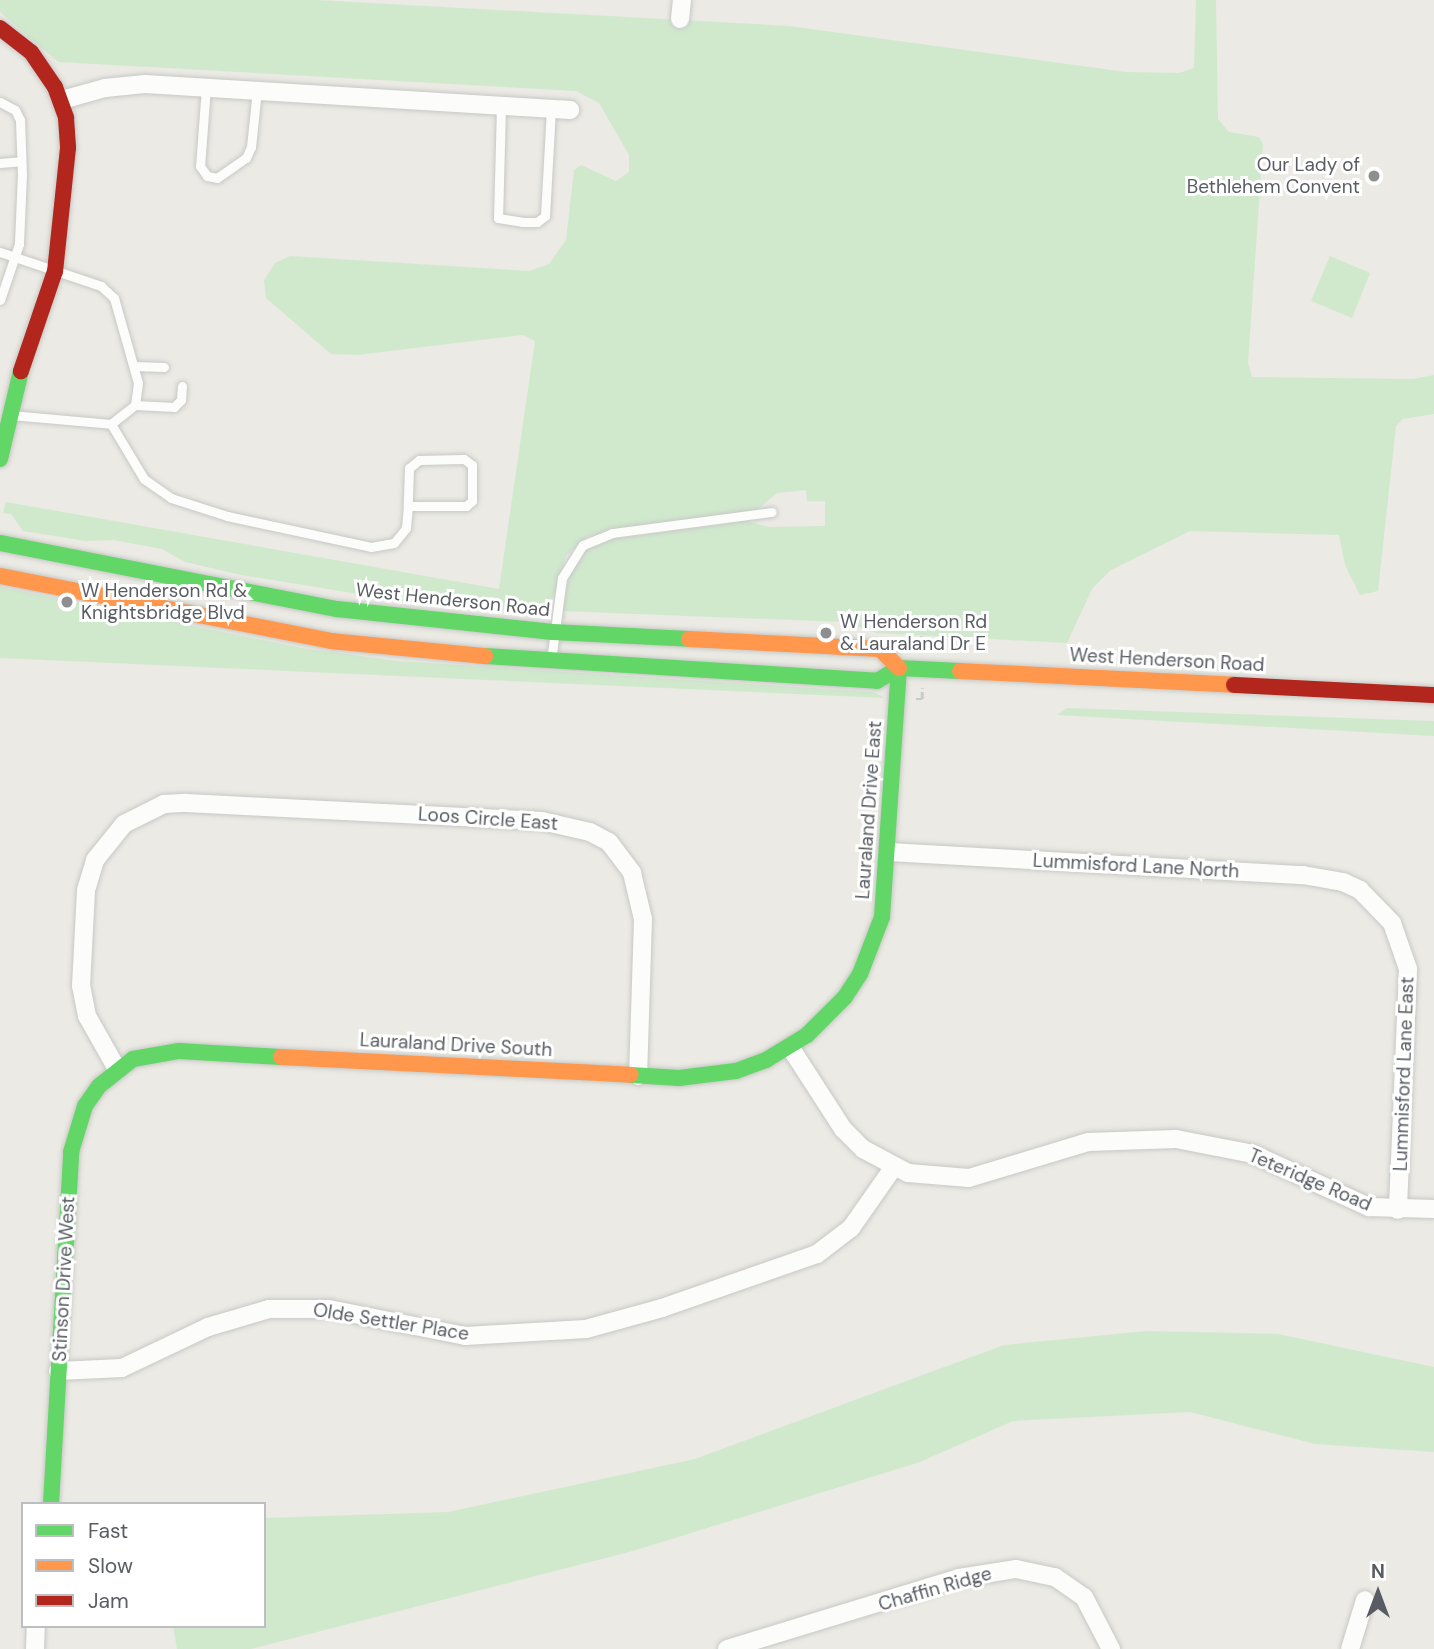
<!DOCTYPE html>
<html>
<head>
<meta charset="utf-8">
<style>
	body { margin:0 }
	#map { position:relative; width:1434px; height:1649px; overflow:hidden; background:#ebeae4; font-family:"DM Sans",sans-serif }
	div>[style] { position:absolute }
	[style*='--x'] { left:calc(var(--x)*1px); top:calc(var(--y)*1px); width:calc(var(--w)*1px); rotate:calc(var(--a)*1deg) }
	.green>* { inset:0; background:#d0e9cd }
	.path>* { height:2.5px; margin-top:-1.25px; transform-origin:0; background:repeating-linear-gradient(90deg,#c6ccc9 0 7px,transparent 0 10.5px) }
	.roads { filter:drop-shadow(0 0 2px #c7c8c6) drop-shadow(0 0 2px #c7c8c6) }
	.lane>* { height:9px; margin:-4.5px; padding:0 4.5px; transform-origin:4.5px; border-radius:4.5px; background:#fcfcfb }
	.street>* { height:18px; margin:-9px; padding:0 9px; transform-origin:9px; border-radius:9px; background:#fcfcfb }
	.fast>* { height:16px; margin:-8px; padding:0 8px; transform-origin:8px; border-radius:8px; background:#63d668 }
	.slow>* { height:16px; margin:-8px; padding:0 8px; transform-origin:8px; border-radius:8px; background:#ff974d }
	.jam>* { height:16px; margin:-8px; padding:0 8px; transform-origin:8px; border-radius:8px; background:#b3261e }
	.dots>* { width:19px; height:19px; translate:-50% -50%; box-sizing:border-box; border:4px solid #fff; border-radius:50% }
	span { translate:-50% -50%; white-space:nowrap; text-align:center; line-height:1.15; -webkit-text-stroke:6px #fff; paint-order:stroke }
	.poi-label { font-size:19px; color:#595d63 }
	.right { translate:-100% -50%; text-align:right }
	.left { translate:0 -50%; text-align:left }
	.street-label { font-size:19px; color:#595d63 }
	.legend { position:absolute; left:21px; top:1502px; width:245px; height:126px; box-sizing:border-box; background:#fff; border:2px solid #bdbec1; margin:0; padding:9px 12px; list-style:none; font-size:21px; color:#595d63 }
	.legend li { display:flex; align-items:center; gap:14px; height:35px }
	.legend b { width:35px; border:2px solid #bdbec1 }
	.north { position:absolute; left:1343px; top:1558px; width:70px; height:70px; -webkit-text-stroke:5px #fff; paint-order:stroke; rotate:0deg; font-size:19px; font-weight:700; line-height:28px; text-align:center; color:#595d63 }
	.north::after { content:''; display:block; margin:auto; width:24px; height:32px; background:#595d63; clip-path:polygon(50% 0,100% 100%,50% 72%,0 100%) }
</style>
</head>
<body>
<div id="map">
	<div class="green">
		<div style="clip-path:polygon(0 0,317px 0,789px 26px,1126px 72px,1179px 73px,1194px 68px,1196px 0,1216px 0,1218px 119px,1229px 132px,1259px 137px,1263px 144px,1248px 363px,1252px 377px,1413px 379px,1434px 375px,1434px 414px,1403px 419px,1396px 426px,1378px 591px,1360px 595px,1345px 565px,1339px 535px,1190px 531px,1111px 570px,1092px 589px,1067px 643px,876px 633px,843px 622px,560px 611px,572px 567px,585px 551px,604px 540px,747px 521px,769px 527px,825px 526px,825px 501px,807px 501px,806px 490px,777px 493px,757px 510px,588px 536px,566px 556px,549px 611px,524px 612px,401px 601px,241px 575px,185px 562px,162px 549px,113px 540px,86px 541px,23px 531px,11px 514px,3px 513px,6px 502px,499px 589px,535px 341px,523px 335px,357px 355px,331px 354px,266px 298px,264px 280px,275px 263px,290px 256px,529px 271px,549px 264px,566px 240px,574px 170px,581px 165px,616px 181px,629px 172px,629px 155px,599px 103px,576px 91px,58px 62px,0 12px)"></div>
		<div style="clip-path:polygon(1330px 256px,1370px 273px,1352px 318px,1311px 301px)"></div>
		<div style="clip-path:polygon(0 587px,302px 648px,397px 661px,873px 692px,885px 698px,0 658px)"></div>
		<div style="clip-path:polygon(1067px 708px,1434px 721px,1434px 736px,1057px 715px)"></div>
		<div style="clip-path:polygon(1147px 1331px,1278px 1334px,1434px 1367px,1434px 1452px,1315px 1444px,1190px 1412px,1013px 1421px,920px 1462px,633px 1551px,251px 1649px,177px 1649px,173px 1626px,264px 1626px,264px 1518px,448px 1512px,695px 1459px,1004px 1345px)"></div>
	</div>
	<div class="path">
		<div style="--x:922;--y:636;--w:14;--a:90"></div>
		<div style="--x:916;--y:699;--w:6;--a:0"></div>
		<div style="--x:922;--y:699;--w:11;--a:-90"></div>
	</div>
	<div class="roads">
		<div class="lane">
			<div style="--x:206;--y:87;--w:79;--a:94.3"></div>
			<div style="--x:200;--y:166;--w:12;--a:55"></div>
			<div style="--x:207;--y:176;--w:10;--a:11"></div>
			<div style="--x:217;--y:178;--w:35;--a:-35"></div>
			<div style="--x:246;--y:158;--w:12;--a:-66"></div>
			<div style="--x:251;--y:147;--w:57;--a:-84"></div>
			<div style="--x:0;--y:102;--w:17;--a:28"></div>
			<div style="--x:15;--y:110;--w:11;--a:63"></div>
			<div style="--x:20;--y:120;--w:54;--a:87.9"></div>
			<div style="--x:22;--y:174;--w:70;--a:92.5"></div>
			<div style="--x:19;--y:244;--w:59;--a:108.7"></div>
			<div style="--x:501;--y:106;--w:112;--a:91.5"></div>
			<div style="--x:498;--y:218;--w:24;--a:9"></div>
			<div style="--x:522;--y:222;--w:15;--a:0"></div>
			<div style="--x:537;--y:222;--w:10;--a:-37"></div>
			<div style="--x:545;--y:216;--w:107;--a:-86.8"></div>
			<div style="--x:0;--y:163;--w:21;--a:-5"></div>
			<div style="--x:0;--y:252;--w:107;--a:18.6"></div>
			<div style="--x:101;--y:286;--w:18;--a:43"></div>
			<div style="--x:114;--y:298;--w:88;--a:74.2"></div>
			<div style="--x:138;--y:383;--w:22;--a:98"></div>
			<div style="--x:135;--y:405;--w:31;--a:142"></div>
			<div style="--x:134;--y:366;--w:30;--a:2"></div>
			<div style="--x:135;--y:405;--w:39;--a:3"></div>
			<div style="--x:174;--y:407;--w:10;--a:-45"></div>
			<div style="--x:181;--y:400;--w:14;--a:-86"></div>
			<div style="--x:11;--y:415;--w:100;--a:5.1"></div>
			<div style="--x:111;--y:424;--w:64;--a:59"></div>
			<div style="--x:144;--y:479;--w:33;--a:35"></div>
			<div style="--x:171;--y:498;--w:59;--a:17.8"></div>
			<div style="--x:227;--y:516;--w:147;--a:12.1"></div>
			<div style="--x:371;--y:547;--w:23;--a:-10"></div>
			<div style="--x:394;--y:543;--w:19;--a:-51"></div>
			<div style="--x:406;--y:528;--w:22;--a:-85"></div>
			<div style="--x:408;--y:506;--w:58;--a:0"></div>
			<div style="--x:466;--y:506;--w:8;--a:-40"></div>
			<div style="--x:472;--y:501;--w:36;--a:-90"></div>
			<div style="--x:472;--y:465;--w:10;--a:-143"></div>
			<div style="--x:464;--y:459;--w:45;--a:178.7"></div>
			<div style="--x:419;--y:460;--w:13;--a:141"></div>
			<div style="--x:409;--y:468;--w:38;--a:92"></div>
			<div style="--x:551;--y:661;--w:84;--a:-82.5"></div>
			<div style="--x:562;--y:578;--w:39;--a:-58"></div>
			<div style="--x:583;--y:545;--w:31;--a:-22"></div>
			<div style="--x:612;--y:533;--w:161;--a:-7.5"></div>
		</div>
		<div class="street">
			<div style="--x:680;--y:19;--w:19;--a:-84"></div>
			<div style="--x:62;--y:100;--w:45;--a:-15.6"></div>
			<div style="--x:105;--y:88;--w:40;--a:-5.7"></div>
			<div style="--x:145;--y:84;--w:426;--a:3.5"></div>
			<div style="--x:889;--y:852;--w:415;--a:3.2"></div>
			<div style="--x:1303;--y:875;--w:41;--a:9.9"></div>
			<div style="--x:1343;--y:882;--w:19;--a:25"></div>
			<div style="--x:1360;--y:890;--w:46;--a:45.9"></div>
			<div style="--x:1392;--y:923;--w:49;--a:70.8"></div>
			<div style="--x:1408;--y:969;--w:241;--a:92.4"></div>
			<div style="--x:790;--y:1047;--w:98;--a:57.1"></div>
			<div style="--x:843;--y:1129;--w:28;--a:45"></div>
			<div style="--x:863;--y:1149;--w:51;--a:28.1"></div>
			<div style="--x:908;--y:1173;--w:61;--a:4.7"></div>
			<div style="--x:969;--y:1178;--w:124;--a:-16.8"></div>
			<div style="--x:1088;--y:1142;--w:88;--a:-2"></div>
			<div style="--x:1176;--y:1139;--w:78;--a:11"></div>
			<div style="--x:1253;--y:1154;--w:128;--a:24.6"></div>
			<div style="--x:1369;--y:1207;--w:65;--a:1.8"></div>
			<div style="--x:117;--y:1069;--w:61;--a:-119.5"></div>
			<div style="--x:87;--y:1016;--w:31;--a:-101"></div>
			<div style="--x:81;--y:986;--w:96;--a:-87"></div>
			<div style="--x:86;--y:890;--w:31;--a:-73"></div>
			<div style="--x:95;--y:860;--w:46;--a:-51.1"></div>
			<div style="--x:124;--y:824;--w:45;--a:-26.6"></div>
			<div style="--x:164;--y:804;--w:22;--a:-3"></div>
			<div style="--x:186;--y:803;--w:356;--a:2.9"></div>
			<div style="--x:542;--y:821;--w:49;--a:12.9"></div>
			<div style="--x:590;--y:832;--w:21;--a:28"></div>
			<div style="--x:609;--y:842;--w:39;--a:53"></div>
			<div style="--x:632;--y:873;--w:47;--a:76.6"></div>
			<div style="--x:643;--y:919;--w:157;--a:91.8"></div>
			<div style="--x:58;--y:1371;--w:64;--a:-2.7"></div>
			<div style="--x:122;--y:1368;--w:95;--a:-25.5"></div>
			<div style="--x:208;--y:1327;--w:64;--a:-16.4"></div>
			<div style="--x:269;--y:1309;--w:60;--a:0"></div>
			<div style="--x:329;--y:1309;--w:139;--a:11.2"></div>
			<div style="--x:465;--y:1336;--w:121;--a:-3.3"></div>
			<div style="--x:586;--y:1329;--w:79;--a:-15.4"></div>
			<div style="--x:662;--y:1308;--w:164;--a:-19.2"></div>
			<div style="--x:817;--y:1254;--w:43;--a:-37.4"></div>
			<div style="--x:851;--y:1228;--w:73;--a:-55"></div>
			<div style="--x:35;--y:1649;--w:23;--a:-88"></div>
			<div style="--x:727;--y:1649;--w:243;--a:-17"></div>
			<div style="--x:959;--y:1578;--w:58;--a:-9"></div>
			<div style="--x:1016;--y:1569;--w:40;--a:12"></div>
			<div style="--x:1055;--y:1577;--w:35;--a:35"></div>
			<div style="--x:1084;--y:1597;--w:59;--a:62.6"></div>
			<div style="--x:1350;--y:1649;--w:51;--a:-73"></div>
		</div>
		<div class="fast">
			<div style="--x:0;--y:459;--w:90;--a:-76.6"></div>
			<div style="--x:0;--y:543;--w:343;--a:11.1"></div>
			<div style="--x:337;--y:609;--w:217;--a:6.1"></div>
			<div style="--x:553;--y:632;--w:136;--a:2.9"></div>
			<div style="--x:485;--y:656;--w:393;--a:3.6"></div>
			<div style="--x:877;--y:681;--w:26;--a:-31"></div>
			<div style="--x:899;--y:668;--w:61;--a:2.8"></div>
			<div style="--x:631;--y:1075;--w:48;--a:3.6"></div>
			<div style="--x:679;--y:1078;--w:57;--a:-7"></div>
			<div style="--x:736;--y:1071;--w:32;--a:-20"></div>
			<div style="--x:766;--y:1060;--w:48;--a:-31.4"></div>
			<div style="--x:807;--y:1035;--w:54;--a:-45"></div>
			<div style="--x:845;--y:997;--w:27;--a:-57"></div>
			<div style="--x:860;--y:974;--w:61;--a:-68.9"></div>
			<div style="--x:882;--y:917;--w:250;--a:-86.1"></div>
			<div style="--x:51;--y:1504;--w:353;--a:-86.7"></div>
			<div style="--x:71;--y:1152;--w:48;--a:-73.1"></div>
			<div style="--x:85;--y:1106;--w:24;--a:-55"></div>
			<div style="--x:99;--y:1086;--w:43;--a:-38.5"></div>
			<div style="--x:133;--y:1059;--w:47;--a:-9.9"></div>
			<div style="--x:179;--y:1051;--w:102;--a:3.4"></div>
		</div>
		<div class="slow">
			<div style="--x:0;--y:576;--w:337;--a:11.1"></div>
			<div style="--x:331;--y:641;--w:155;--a:5.6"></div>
			<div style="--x:689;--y:639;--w:191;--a:3"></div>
			<div style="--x:880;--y:649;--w:27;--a:45"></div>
			<div style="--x:960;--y:671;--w:274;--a:2.9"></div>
			<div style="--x:281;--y:1057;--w:350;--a:2.9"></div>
		</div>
		<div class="jam">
			<div style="--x:0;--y:28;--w:39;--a:38"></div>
			<div style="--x:31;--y:52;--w:42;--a:55.6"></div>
			<div style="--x:55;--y:87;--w:33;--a:70"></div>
			<div style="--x:66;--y:118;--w:30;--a:86"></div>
			<div style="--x:68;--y:148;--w:124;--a:96"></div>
			<div style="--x:55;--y:271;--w:106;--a:108.8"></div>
			<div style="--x:1234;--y:685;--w:200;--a:2.9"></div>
		</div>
	</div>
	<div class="dots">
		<div style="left:1374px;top:176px;background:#8c8e90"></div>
		<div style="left:67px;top:602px;background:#8c8e90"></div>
		<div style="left:826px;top:633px;background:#8c8e90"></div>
	</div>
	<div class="poi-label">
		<span class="right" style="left:1360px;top:176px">Our Lady of<br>Bethlehem Convent</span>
		<span class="left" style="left:81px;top:602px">W Henderson Rd &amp;<br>Knightsbridge Blvd</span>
		<span class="left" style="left:840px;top:633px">W Henderson Rd<br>&amp; Lauraland Dr E</span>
	</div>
	<div class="street-label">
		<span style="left:453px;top:600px;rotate:6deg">West Henderson Road</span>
		<span style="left:1167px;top:660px;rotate:3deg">West Henderson Road</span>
		<span style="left:869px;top:810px;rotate:-86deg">Lauraland Drive East</span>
		<span style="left:488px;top:819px;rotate:4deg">Loos Circle East</span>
		<span style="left:1136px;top:866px;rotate:3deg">Lummisford Lane North</span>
		<span style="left:456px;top:1045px;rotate:3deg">Lauraland Drive South</span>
		<span style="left:1404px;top:1074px;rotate:-88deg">Lummisford Lane East</span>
		<span style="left:1310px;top:1180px;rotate:23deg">Teteridge Road</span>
		<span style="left:64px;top:1279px;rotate:-87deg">Stinson Drive West</span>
		<span style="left:391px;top:1322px;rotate:9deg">Olde Settler Place</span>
		<span style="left:935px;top:1589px;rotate:-16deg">Chaffin Ridge</span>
	</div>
	<ul class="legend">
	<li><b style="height:9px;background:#63d668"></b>Fast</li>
	<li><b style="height:9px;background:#ff974d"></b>Slow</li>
	<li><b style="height:9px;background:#b3261e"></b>Jam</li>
	</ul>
	<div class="north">N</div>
</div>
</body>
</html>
